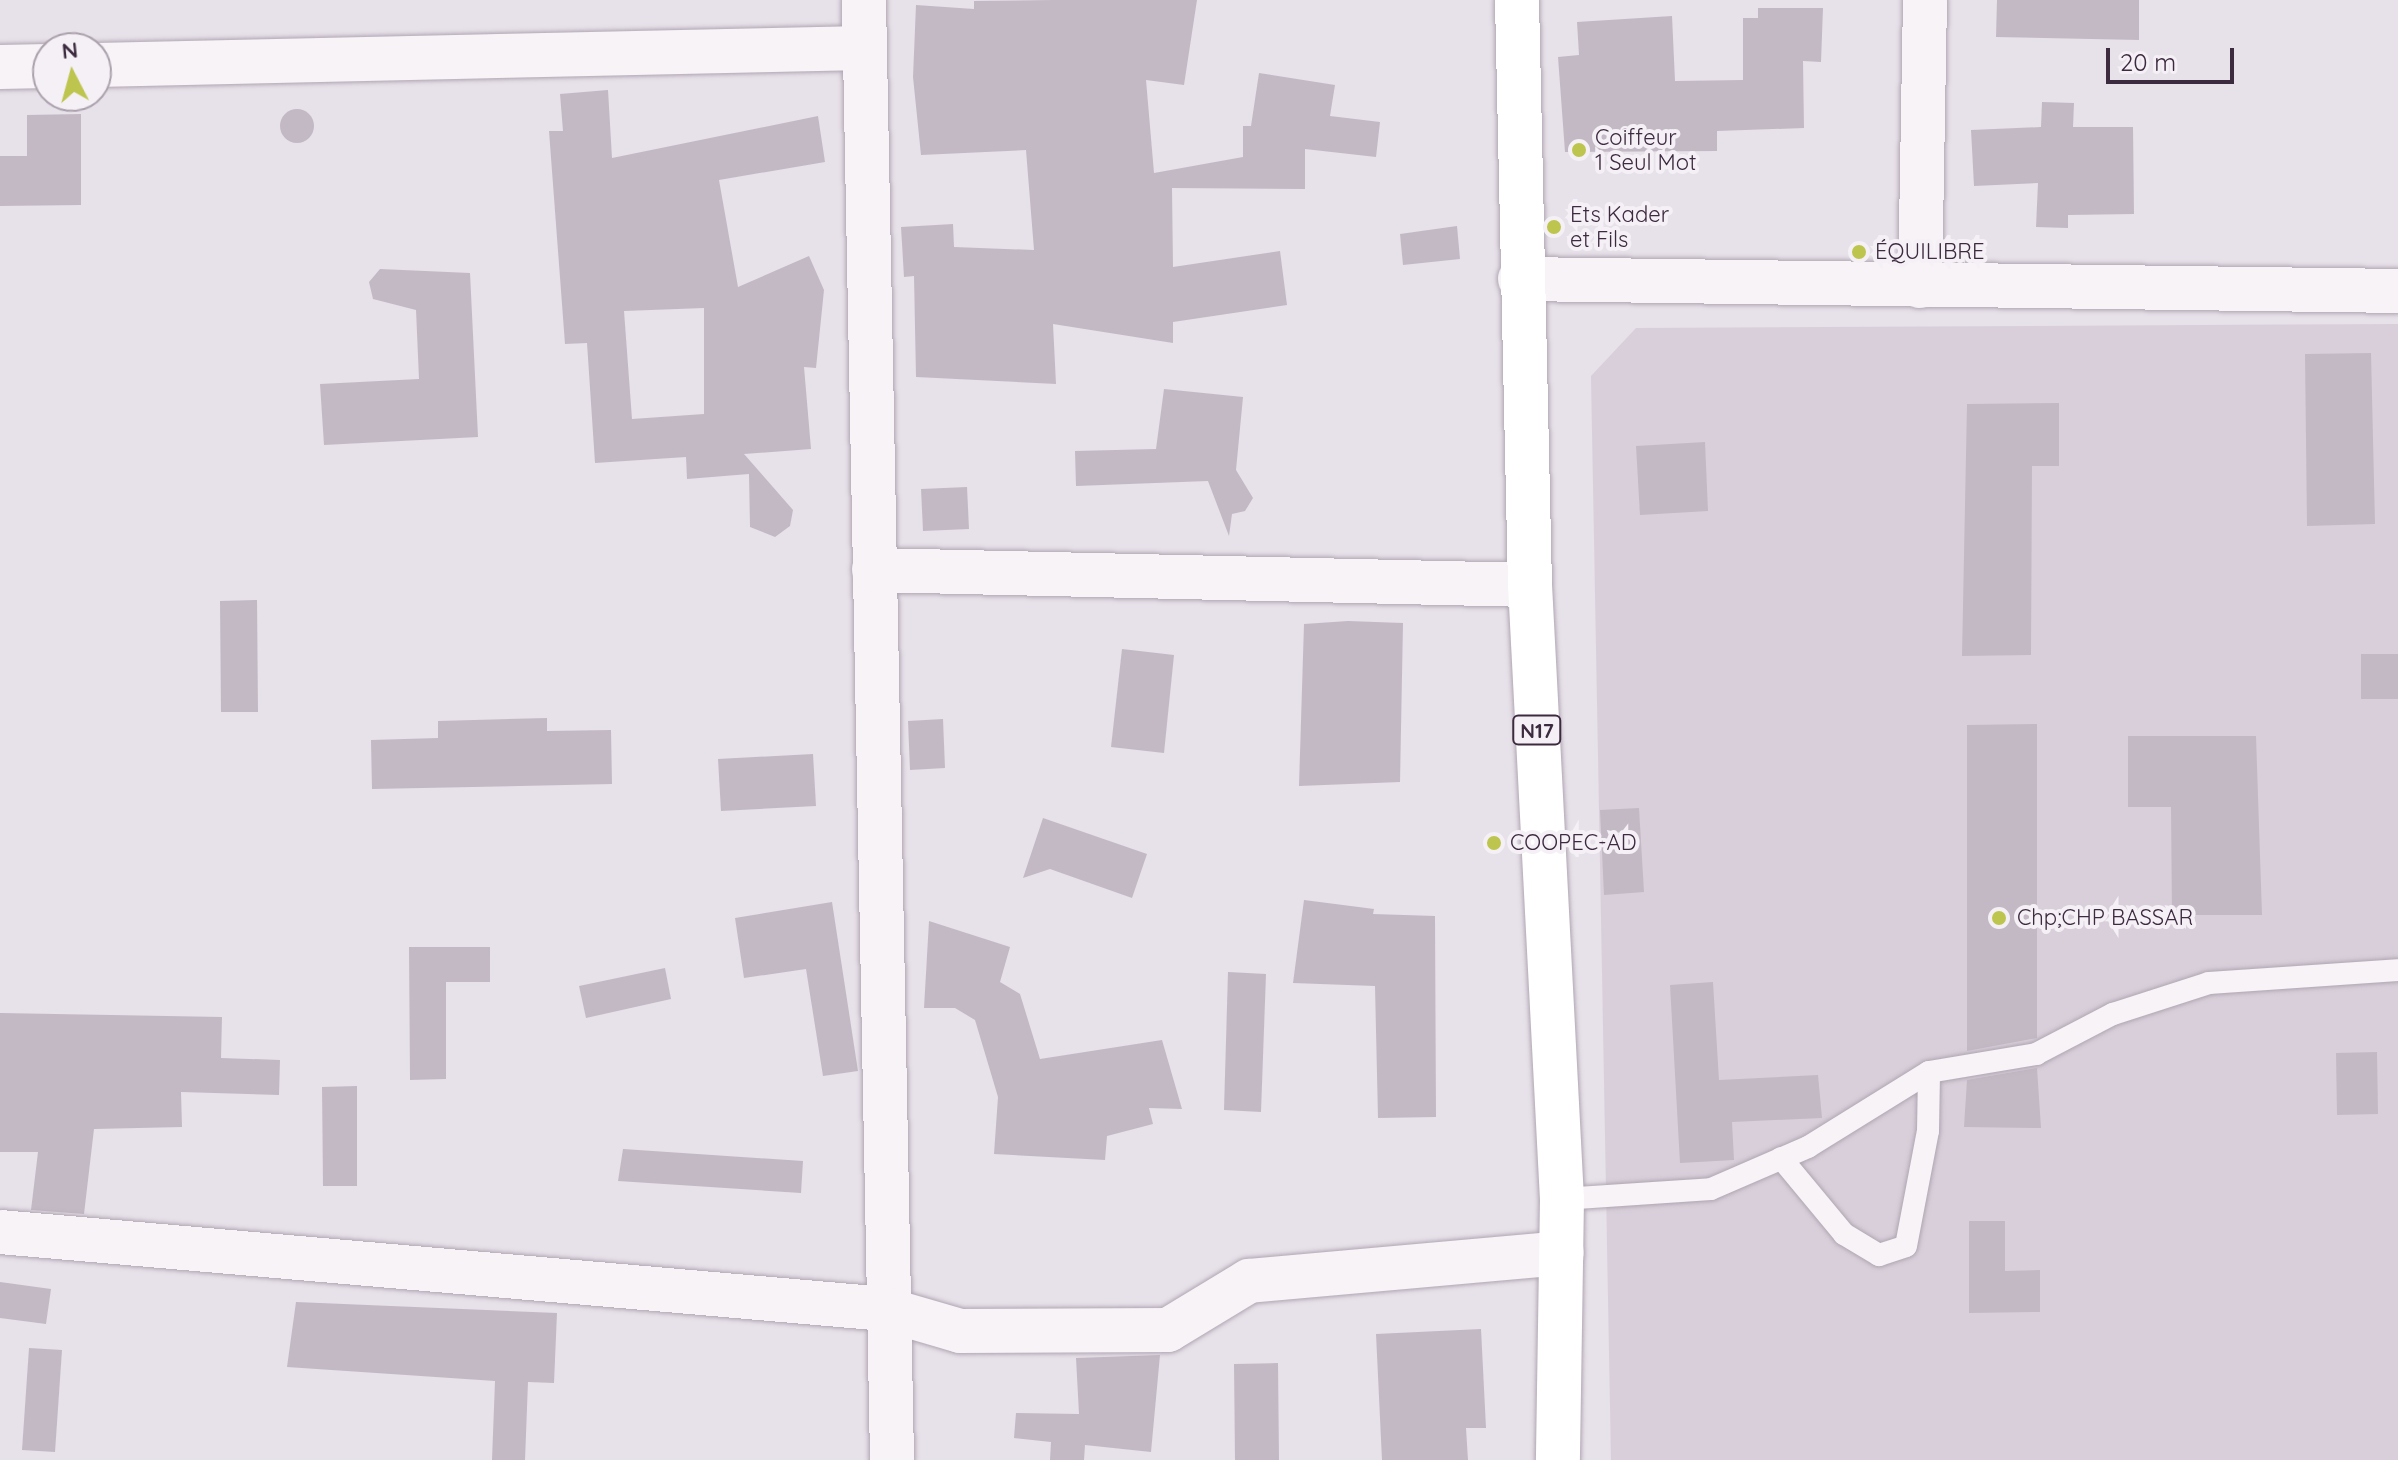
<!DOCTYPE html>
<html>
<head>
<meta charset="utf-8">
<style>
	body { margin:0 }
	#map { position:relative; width:2398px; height:1460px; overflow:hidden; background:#e7e1e9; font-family:Quicksand,sans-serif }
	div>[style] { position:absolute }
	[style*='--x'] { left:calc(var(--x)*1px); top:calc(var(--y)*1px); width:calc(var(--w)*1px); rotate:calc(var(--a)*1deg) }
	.built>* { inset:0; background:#d8cfda }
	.building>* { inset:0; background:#c3b9c5 }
	.round { border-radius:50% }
	.roads { filter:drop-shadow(0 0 2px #b0a6b3) drop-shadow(0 0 2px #b0a6b3) }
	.lane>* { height:22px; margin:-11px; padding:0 11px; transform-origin:11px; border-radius:11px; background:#f7f3f7 }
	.street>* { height:44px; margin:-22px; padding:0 22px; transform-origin:22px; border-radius:22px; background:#f7f3f7 }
	.primary>* { height:44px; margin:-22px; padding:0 22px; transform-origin:22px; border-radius:22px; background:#fff }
	.dots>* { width:22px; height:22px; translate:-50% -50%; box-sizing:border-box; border:4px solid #f5f0f6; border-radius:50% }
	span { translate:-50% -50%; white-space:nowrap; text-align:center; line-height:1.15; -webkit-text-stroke:8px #f5f0f6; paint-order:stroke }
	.shield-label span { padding:2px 6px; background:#f5f0f6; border:2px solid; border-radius:6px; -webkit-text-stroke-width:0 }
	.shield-label { font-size:20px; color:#3c2a3f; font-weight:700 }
	.poi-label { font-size:22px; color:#3c2a3f }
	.left { translate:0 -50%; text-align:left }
	.north { position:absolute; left:32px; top:32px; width:80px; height:80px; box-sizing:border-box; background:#f5f0f6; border:2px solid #aba1ad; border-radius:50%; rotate:354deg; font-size:22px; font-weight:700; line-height:32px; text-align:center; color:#3c2a3f }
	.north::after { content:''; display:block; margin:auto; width:28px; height:36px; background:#bdc54e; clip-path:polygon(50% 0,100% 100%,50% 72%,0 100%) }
	.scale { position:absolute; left:2106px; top:48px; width:128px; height:36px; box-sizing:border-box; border:4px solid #3c2a3f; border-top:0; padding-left:10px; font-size:24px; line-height:28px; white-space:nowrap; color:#3c2a3f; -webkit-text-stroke:6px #f5f0f6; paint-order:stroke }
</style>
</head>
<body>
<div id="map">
	<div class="built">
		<div style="clip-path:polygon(2398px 324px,2398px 1460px,1611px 1460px,1591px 376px,1636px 328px)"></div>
	</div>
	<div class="building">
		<div style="clip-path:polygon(1053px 0,1197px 0,1184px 85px,1146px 80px,1154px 173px,1243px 157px,1243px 126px,1251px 126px,1259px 73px,1335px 85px,1330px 116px,1380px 122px,1376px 157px,1305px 149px,1305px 189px,1172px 188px,1173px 267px,1280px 251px,1287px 305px,1173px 322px,1173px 343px,1053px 324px,1056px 384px,916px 377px,914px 276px,904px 277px,901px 227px,953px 224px,954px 247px,1034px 250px,1026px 150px,921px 155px,913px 77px,916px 5px,974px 9px,974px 1px)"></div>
		<div style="clip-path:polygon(1997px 0,2139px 0,2139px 40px,1996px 37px)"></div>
		<div style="clip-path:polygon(1758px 8px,1823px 8px,1821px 62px,1803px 61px,1804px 128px,1717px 131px,1717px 151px,1565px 152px,1558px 57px,1579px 55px,1577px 22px,1672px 16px,1675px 81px,1743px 80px,1743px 18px,1758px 18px)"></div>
		<div style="clip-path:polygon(evenodd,608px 90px,612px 158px,818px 116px,825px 162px,719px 180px,738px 287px,809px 256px,824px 290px,816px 368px,804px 367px,811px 449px,744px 454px,793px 510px,790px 526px,775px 537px,750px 527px,749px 474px,687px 479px,686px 457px,595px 463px,587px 343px,565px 344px,549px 131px,563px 131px,560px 94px,608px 90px,704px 308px,704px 414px,632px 419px,624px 311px,704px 308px)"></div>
		<div style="clip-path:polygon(2042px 102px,2074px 103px,2073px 127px,2133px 127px,2134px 214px,2068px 215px,2068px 228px,2036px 227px,2038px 183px,1974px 186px,1971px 130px,2041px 127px)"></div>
		<div class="round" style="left:280px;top:109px;width:34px;height:34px"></div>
		<div style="clip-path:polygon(81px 114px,81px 205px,0 206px,0 156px,27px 156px,27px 115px)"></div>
		<div style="clip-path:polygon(1457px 226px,1460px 259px,1403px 265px,1400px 234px)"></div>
		<div style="clip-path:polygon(380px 269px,470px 273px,478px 437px,324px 445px,320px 384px,419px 379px,416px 310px,373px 299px,369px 282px)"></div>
		<div style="clip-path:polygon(2371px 353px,2375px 524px,2307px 526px,2305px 354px)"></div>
		<div style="clip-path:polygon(1164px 389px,1243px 397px,1236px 470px,1253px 498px,1245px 511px,1232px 514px,1229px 536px,1208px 481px,1076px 486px,1075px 451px,1156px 449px)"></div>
		<div style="clip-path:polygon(2059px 403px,2059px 466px,2032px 466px,2031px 655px,1962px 656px,1967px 404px)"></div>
		<div style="clip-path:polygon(1705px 442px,1708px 511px,1640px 515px,1636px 446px)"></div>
		<div style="clip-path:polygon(967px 487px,969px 529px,923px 531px,921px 489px)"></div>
		<div style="clip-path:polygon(257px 600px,258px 712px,221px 712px,220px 601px)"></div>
		<div style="clip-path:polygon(1348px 621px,1403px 623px,1400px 782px,1299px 786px,1304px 624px)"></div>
		<div style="clip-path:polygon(1122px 649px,1174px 655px,1164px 753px,1111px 747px)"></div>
		<div style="clip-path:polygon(2361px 654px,2398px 654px,2398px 699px,2361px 699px)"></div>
		<div style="clip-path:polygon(547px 718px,547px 731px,611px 730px,612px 784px,372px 789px,371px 740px,438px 738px,438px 721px)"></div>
		<div style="clip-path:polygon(943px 719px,945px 768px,910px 770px,908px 721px)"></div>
		<div style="clip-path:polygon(2037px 724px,2037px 1038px,1967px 1051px,1967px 725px)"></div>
		<div style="clip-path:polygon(2128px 736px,2256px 736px,2262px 915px,2172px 915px,2171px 807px,2128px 807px)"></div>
		<div style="clip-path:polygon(813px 754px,816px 806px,721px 811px,718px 759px)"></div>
		<div style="clip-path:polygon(1639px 808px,1644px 892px,1604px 895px,1600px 810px)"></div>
		<div style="clip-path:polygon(1043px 818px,1147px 854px,1132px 898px,1050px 869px,1023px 878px)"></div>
		<div style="clip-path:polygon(1304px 900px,1374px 909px,1373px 914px,1435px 916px,1436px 1117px,1378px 1118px,1375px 986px,1293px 983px)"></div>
		<div style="clip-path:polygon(832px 902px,858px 1071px,823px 1076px,806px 969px,744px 978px,735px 918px)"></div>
		<div style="clip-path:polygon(929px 921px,1010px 947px,1000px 982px,1020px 994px,1040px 1059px,1162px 1040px,1182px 1109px,1149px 1108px,1153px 1124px,1107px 1136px,1105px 1160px,994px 1154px,998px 1097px,975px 1020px,955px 1008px,924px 1008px)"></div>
		<div style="clip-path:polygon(409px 947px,490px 947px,490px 982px,446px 982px,446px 1079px,410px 1080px)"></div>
		<div style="clip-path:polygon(665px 968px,671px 999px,586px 1018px,579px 986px)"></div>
		<div style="clip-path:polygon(1228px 972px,1266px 974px,1261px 1112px,1224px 1110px)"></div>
		<div style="clip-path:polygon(1713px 982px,1719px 1080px,1818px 1075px,1822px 1118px,1732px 1122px,1734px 1160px,1680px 1163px,1670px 985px)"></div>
		<div style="clip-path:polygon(0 1013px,222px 1017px,221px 1058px,280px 1060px,279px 1095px,181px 1092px,182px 1127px,94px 1129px,84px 1214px,31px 1210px,38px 1152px,0 1152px)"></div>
		<div style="clip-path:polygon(2377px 1052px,2378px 1114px,2337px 1115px,2336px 1053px)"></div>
		<div style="clip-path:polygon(2037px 1068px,2041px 1128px,1964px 1127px,1967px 1080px)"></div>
		<div style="clip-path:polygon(357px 1086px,357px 1186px,323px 1186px,322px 1087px)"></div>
		<div style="clip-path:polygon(623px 1149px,803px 1161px,801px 1193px,618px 1181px)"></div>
		<div style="clip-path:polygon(1969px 1221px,2005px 1221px,2005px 1271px,2040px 1270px,2040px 1312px,1969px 1313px)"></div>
		<div style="clip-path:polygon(0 1282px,51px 1289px,46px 1324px,0 1318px)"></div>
		<div style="clip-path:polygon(296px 1302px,557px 1313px,554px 1383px,528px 1382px,525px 1460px,492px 1460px,495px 1381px,287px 1367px)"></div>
		<div style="clip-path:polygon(1481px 1329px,1486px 1428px,1466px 1428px,1468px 1460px,1382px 1460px,1376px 1334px)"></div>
		<div style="clip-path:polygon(29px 1348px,62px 1350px,55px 1452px,22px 1450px)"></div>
		<div style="clip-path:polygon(1160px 1355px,1151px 1452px,1085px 1445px,1084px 1460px,1050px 1460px,1051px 1442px,1014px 1438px,1016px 1413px,1079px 1414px,1076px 1358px)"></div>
		<div style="clip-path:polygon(1278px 1363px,1279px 1460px,1235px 1460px,1234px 1364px)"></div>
	</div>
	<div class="roads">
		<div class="lane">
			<div style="--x:1781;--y:1158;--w:99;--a:50.3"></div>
			<div style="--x:1844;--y:1234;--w:41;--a:31"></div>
			<div style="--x:1879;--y:1255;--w:28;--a:-18"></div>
			<div style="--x:1906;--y:1246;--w:117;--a:-79.2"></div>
			<div style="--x:1928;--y:1131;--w:59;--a:-89"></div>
			<div style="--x:1562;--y:1199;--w:149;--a:-3.8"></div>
			<div style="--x:1711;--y:1189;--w:106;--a:-23.4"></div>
			<div style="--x:1808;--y:1147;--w:142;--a:-31.8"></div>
			<div style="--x:1929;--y:1072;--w:109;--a:-9.5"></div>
			<div style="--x:2036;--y:1054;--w:87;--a:-27.5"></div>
			<div style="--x:2113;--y:1014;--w:101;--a:-17.9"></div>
			<div style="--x:2209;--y:983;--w:189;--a:-3.9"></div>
		</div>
		<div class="street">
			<div style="--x:864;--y:0;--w:1460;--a:88.9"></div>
			<div style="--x:96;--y:65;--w:768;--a:-1.27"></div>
			<div style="--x:0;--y:67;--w:48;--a:-1.2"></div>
			<div style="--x:1520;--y:279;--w:878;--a:0.78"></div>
			<div style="--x:1920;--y:286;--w:286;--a:-89"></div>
			<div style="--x:874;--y:570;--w:656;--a:1.31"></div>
			<div style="--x:0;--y:1232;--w:888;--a:4.97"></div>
			<div style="--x:885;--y:1309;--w:78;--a:16.3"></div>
			<div style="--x:960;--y:1331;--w:208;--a:-0.3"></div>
			<div style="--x:1168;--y:1330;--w:95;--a:-31.2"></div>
			<div style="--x:1249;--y:1281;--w:314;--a:-5.1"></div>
		</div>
		<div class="primary">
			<div style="--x:1517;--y:0;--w:585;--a:88.73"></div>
			<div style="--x:1530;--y:585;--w:615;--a:87.02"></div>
			<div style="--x:1562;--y:1199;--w:261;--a:90.9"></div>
		</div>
	</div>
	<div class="dots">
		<div style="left:1579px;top:150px;background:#bdc54e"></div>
		<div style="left:1554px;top:227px;background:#bdc54e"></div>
		<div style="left:1859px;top:252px;background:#bdc54e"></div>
		<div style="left:1494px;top:843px;background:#bdc54e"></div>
		<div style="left:1999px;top:918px;background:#bdc54e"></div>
	</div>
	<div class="shield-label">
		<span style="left:1537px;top:730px">N17</span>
	</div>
	<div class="poi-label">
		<span class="left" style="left:1595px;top:150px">Coiffeur<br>1 Seul Mot</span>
		<span class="left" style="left:1570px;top:227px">Ets Kader<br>et Fils</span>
		<span class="left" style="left:1875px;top:252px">ÉQUILIBRE</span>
		<span class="left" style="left:1510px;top:843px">COOPEC-AD</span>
		<span class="left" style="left:2017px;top:918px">Chp;CHP BASSAR</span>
	</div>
	<div class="north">N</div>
	<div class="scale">20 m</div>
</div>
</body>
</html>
